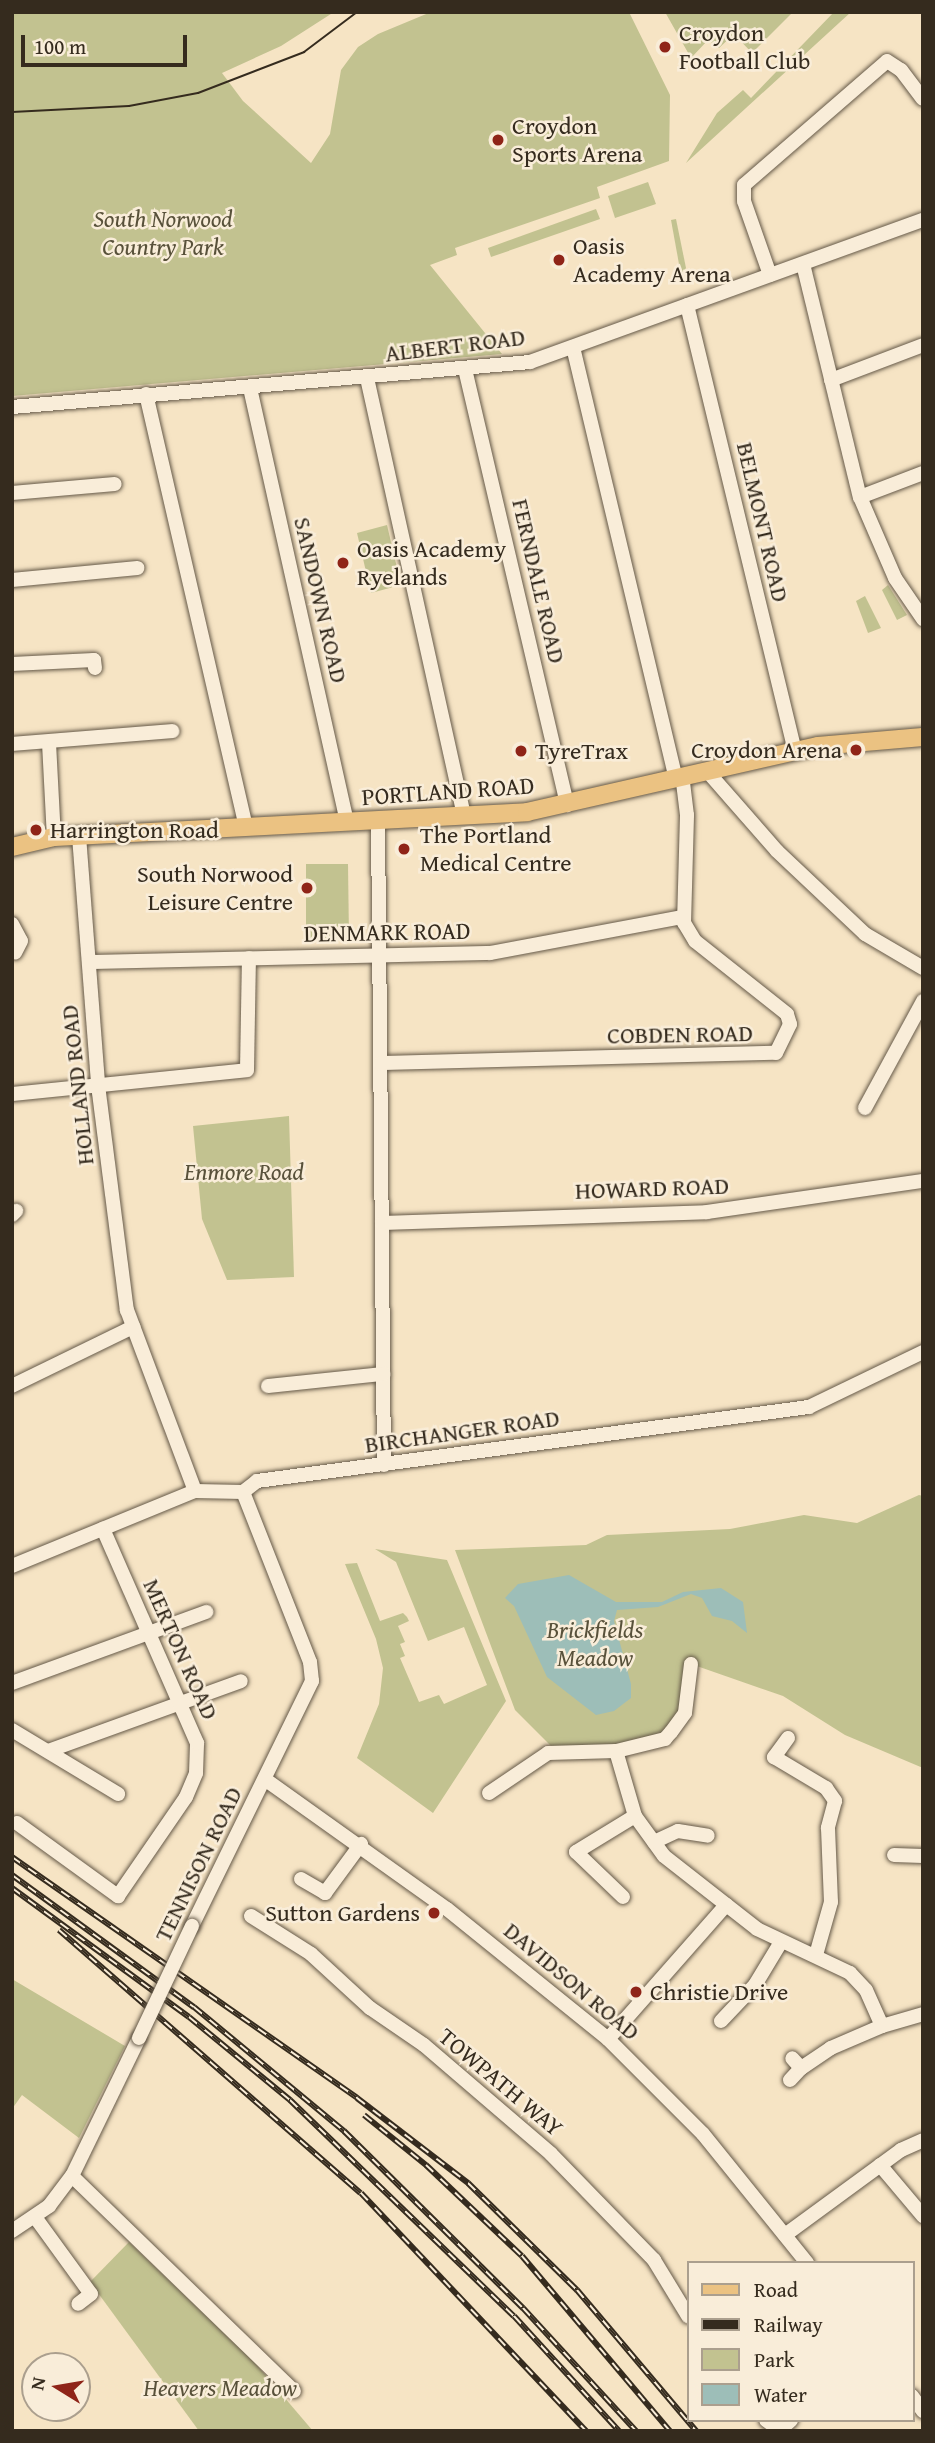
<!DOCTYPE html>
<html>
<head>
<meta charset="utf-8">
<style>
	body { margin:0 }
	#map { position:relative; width:935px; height:2443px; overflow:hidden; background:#f6e4c4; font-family:"Gentium Book Plus",serif }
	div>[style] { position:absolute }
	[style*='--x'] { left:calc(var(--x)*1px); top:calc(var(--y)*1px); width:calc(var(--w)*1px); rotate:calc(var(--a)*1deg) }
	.green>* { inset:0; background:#c2c290 }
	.water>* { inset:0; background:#9dbeb8 }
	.roads { filter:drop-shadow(0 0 2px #655948) drop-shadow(0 0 2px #655948) }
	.minor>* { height:14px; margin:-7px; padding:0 7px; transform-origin:7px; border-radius:7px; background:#f9edd9 }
	.major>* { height:18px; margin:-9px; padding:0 9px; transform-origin:9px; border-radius:9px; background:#ebc282 }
	.tram>* { height:2px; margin:-1px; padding:0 1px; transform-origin:1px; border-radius:1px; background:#352b1e }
	.rail>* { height:6px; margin-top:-3px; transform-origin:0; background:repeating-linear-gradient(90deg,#f9edd9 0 10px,#352b1e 0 20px); box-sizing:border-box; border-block:2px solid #352b1e }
	.bridges { filter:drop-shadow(0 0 2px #655948) drop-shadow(0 0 2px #655948) }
	.minor-bridge>* { height:14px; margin:-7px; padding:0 7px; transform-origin:7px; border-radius:7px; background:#f9edd9 }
	.dots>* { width:19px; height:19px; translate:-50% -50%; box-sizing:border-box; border:4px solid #f9edd9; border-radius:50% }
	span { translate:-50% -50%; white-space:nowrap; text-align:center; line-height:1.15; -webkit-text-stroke:5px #f9edd9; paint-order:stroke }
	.poi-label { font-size:24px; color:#352b1e }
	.left { translate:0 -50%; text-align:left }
	.right { translate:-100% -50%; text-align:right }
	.park-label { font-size:24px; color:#58513a; font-style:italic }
	.street-label { font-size:24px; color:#352b1e }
	.frame { position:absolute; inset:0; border:14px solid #352b1e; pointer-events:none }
	.legend { position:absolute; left:687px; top:2261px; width:228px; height:161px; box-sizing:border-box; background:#f9edd9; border:2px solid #ab9f8e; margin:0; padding:9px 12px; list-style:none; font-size:21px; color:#352b1e }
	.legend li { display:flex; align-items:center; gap:14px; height:35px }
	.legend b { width:35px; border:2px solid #ab9f8e }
	.north { position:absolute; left:21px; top:2352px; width:70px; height:70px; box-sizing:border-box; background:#f9edd9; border:2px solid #ab9f8e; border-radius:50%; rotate:281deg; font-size:19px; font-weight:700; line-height:28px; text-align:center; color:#352b1e }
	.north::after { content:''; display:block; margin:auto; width:24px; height:32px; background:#8f2418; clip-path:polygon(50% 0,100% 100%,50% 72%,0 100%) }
	.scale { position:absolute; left:21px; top:35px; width:166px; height:32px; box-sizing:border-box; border:4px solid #352b1e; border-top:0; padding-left:9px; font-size:21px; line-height:24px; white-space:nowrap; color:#352b1e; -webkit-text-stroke:5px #f9edd9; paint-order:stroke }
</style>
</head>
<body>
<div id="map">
	<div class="green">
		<div style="clip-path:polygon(12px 12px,334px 12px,281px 46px,222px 73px,243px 101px,311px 163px,330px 134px,341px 70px,358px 47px,378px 34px,431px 12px,629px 12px,670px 95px,669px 161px,597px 187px,600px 198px,455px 248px,457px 255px,430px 265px,502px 354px,12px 396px)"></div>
		<div style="clip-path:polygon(665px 12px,793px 12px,752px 53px,734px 34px,719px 48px,708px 40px,691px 58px)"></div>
		<div style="clip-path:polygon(834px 12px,851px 12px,686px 163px,717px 113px,743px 90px,751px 98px)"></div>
		<div style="clip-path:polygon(648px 182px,656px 204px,615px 218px,608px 196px)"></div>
		<div style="clip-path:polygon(596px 209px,600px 219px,491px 257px,488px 248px)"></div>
		<div style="clip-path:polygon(676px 219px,686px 268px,681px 275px,671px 220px)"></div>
		<div style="clip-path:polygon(387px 525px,401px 585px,371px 593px,357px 533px)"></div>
		<div style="clip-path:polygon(888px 585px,907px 615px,897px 620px,882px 590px)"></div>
		<div style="clip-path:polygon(865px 596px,881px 628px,868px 633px,856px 601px)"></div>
		<div style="clip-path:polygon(306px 864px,348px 864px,349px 939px,306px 939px)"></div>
		<div style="clip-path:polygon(289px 1116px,294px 1277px,227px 1280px,202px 1219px,193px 1126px)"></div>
		<div style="clip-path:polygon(919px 1495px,923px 1496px,923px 1768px,845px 1735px,783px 1696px,691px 1664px,683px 1712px,668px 1743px,553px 1748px,515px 1710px,455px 1550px,586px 1545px,607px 1535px,730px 1529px,804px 1515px,857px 1523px)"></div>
		<div style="clip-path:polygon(375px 1549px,447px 1560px,506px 1701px,433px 1813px,357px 1758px,379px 1704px,383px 1668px,376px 1639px,345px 1564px,357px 1563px,380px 1621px,403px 1613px,407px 1617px,409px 1621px,398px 1626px,405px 1642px,400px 1644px,405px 1656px,400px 1658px,419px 1702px,439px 1695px,444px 1704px,487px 1685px,464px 1627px,428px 1641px,396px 1562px)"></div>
		<div style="clip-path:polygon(12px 1979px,125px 2046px,79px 2138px,22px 2095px,12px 2109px)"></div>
		<div style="clip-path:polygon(129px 2242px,255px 2363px,313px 2431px,199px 2431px,90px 2282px)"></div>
	</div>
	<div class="water">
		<div style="clip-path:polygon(569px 1575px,616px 1602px,662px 1602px,683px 1592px,721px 1588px,743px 1602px,747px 1633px,732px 1621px,712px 1616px,702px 1598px,691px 1594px,658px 1607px,617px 1610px,614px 1621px,631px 1684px,631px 1698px,614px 1711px,596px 1715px,547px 1677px,514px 1606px,505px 1598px,518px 1584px)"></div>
	</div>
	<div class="roads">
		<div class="minor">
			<div style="--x:803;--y:264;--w:240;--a:76.3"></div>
			<div style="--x:860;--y:497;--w:88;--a:66.6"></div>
			<div style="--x:895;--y:578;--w:50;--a:55.7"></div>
			<div style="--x:770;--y:275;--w:78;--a:-109.4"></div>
			<div style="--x:744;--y:201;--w:16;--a:-90"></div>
			<div style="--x:744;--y:185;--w:189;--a:-40.9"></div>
			<div style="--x:887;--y:61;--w:17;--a:33"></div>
			<div style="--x:901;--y:70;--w:36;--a:53"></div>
			<div style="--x:687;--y:305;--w:458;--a:76.4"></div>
			<div style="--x:573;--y:347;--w:443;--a:76.6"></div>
			<div style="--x:465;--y:369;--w:448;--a:76.8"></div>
			<div style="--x:367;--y:378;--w:449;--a:77.5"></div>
			<div style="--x:831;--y:380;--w:98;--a:-20.8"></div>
			<div style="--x:250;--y:388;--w:445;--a:77.4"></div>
			<div style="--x:146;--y:394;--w:443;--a:77"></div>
			<div style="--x:12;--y:407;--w:520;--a:-4.96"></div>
			<div style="--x:530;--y:362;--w:418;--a:-19.9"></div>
			<div style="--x:12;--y:493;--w:103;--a:-5"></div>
			<div style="--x:860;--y:497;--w:67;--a:-20.9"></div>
			<div style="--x:12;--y:580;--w:126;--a:-5.5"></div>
			<div style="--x:12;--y:664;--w:82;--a:-2.8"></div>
			<div style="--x:94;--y:660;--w:8;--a:83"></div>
			<div style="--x:49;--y:743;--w:94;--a:87"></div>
			<div style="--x:12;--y:744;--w:161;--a:-4.6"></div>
			<div style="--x:707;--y:771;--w:106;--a:48.8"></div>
			<div style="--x:777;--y:851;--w:121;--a:43.3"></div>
			<div style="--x:865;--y:934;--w:67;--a:30.4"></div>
			<div style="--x:378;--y:820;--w:645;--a:89.47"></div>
			<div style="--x:79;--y:836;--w:250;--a:85.6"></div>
			<div style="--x:98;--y:1085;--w:227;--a:82.7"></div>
			<div style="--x:127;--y:1310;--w:193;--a:69.4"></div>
			<div style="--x:12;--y:924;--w:19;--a:62"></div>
			<div style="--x:21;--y:941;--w:13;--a:117"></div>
			<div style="--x:89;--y:962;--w:401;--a:-1.3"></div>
			<div style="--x:490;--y:953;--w:196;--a:-10.6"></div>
			<div style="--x:381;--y:1063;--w:395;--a:-1.5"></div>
			<div style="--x:776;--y:1053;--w:32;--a:-64"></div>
			<div style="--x:790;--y:1024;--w:10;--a:-107"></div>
			<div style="--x:787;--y:1014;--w:117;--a:-141.6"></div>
			<div style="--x:695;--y:941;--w:21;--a:-121"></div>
			<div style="--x:684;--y:923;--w:108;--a:-88.4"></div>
			<div style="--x:687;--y:815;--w:38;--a:-97"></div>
			<div style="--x:12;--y:1094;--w:236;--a:-5.8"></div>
			<div style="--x:247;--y:1070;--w:112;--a:-89"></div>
			<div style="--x:865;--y:1108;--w:122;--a:-61.5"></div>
			<div style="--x:12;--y:1215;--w:6;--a:-45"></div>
			<div style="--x:382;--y:1223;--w:325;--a:-1.9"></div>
			<div style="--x:707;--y:1212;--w:218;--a:-8.2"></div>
			<div style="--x:12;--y:1386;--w:135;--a:-26"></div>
			<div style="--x:268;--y:1386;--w:116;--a:-6"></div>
			<div style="--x:12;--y:1566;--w:198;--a:-22.3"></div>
			<div style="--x:195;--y:1491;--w:48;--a:1.2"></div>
			<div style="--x:243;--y:1492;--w:18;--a:-38"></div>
			<div style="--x:257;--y:1481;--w:557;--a:-7.64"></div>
			<div style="--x:809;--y:1407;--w:127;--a:-25.8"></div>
			<div style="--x:691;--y:1664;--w:49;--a:97"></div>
			<div style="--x:685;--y:1713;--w:24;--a:126"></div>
			<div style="--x:671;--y:1732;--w:9;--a:131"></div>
			<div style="--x:665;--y:1739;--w:50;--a:166.2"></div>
			<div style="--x:616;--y:1751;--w:68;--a:73.7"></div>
			<div style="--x:635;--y:1816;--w:49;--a:54.1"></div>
			<div style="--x:664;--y:1856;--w:118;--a:38.1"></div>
			<div style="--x:757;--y:1929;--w:103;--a:25.3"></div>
			<div style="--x:850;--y:1973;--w:23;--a:47"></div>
			<div style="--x:866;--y:1990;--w:39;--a:66"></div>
			<div style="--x:882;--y:2026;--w:56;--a:156.7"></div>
			<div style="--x:831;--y:2048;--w:36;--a:146"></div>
			<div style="--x:801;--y:2068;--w:13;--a:-132"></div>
			<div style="--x:12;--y:1683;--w:207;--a:-20.1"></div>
			<div style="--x:12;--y:1730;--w:124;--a:31.1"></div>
			<div style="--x:788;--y:1738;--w:24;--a:126"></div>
			<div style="--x:774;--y:1757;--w:61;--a:30.8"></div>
			<div style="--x:826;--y:1788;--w:16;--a:55"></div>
			<div style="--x:835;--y:1801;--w:28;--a:105"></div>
			<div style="--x:828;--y:1828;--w:74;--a:87.7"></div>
			<div style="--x:831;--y:1902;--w:55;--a:105.8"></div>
			<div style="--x:48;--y:1751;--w:205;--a:-19.9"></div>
			<div style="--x:266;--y:1780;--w:222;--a:35.5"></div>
			<div style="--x:447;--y:1909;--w:207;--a:38.9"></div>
			<div style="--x:608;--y:2039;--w:134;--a:45"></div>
			<div style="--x:703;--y:2134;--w:166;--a:51.1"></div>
			<div style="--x:489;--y:1793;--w:71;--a:-34.1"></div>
			<div style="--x:548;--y:1753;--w:68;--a:-1.7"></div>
			<div style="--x:17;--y:1823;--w:125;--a:35.9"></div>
			<div style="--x:118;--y:1896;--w:120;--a:-55.5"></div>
			<div style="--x:186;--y:1797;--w:26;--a:-67"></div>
			<div style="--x:196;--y:1773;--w:30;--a:-88"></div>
			<div style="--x:197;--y:1743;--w:234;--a:-113.7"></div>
			<div style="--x:654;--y:1842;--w:26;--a:-25"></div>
			<div style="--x:678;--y:1831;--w:30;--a:9"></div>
			<div style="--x:894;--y:1855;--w:29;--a:2"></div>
			<div style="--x:301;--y:1879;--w:28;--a:30"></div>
			<div style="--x:325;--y:1893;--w:61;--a:-53.7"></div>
			<div style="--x:623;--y:1897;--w:65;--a:-136.2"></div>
			<div style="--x:576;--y:1852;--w:69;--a:-31.4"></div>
			<div style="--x:251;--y:1916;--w:71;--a:32.3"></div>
			<div style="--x:311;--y:1954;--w:80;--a:42.5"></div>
			<div style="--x:370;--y:2008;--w:65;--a:34.4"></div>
			<div style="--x:424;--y:2045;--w:167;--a:40.6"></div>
			<div style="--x:551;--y:2154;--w:148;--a:45.8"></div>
			<div style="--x:654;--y:2260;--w:66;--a:58.7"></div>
			<div style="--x:192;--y:1926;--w:273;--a:-63.9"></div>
			<div style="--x:312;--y:1681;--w:19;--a:-96"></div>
			<div style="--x:310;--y:1662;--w:183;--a:-111.5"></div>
			<div style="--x:721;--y:2021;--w:50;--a:-46.6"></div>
			<div style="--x:755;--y:1985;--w:50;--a:-58.8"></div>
			<div style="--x:882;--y:2026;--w:43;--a:-16.3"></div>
			<div style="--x:608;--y:2039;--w:179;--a:-48.6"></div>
			<div style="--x:790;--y:2080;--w:16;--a:-47"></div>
			<div style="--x:880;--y:2165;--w:67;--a:49.9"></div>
			<div style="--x:72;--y:2176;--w:309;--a:44.1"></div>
			<div style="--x:35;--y:2217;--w:95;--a:54"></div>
			<div style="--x:91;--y:2294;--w:16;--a:142"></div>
			<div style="--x:12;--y:2231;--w:45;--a:-34"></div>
			<div style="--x:49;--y:2206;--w:38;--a:-53"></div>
			<div style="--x:72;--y:2176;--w:153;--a:-64.1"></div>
			<div style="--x:785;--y:2235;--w:144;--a:-36.2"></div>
			<div style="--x:901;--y:2150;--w:24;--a:-24"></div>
			<div style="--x:912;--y:2396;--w:19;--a:54"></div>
			<div style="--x:766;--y:2420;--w:17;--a:36"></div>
			<div style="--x:780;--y:2430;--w:15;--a:-42"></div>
		</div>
		<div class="major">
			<div style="--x:12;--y:847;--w:43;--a:-13.4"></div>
			<div style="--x:54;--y:837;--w:474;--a:-3"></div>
			<div style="--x:527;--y:812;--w:298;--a:-12.8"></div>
			<div style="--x:818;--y:746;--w:105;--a:-4.9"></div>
		</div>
	</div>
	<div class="tram">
		<div style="--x:12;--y:112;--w:117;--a:-2.9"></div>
		<div style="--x:129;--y:106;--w:70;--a:-10.7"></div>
		<div style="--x:198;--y:93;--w:114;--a:-21.1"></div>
		<div style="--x:304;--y:52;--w:66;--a:-37"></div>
	</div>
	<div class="rail">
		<div style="--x:12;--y:1857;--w:421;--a:34.9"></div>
		<div style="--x:357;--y:2098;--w:140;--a:37.4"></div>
		<div style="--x:468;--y:2183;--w:153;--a:44.5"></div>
		<div style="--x:577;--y:2290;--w:185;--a:49.8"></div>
		<div style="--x:12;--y:1875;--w:225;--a:36"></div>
		<div style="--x:194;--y:2007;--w:195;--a:39.6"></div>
		<div style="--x:344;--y:2131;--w:252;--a:44.7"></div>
		<div style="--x:523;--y:2308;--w:167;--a:47.4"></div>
		<div style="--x:12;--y:1888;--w:219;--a:36.1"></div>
		<div style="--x:189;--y:2017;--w:131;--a:39.4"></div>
		<div style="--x:290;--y:2100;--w:311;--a:44"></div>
		<div style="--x:514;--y:2316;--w:156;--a:47.6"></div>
		<div style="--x:59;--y:1930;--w:400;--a:41.1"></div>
		<div style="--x:361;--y:2193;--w:328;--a:46.6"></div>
		<div style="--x:364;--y:2115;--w:80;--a:38.9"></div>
		<div style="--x:426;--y:2165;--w:132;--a:43.5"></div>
		<div style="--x:522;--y:2256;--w:229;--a:49.8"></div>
	</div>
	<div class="bridges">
		<div class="minor-bridge">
			<div style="--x:139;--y:2038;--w:124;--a:-64.7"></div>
		</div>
	</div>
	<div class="dots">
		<div style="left:665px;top:47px;background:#8f2418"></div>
		<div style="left:498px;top:140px;background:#8f2418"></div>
		<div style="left:559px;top:260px;background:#8f2418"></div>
		<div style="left:343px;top:563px;background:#8f2418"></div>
		<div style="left:856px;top:750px;background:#8f2418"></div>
		<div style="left:521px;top:751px;background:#8f2418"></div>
		<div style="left:36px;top:830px;background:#8f2418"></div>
		<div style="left:404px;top:849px;background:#8f2418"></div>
		<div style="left:307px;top:888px;background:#8f2418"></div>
		<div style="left:434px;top:1913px;background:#8f2418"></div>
		<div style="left:636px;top:1992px;background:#8f2418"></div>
	</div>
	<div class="poi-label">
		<span class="left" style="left:679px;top:47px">Croydon<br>Football Club</span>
		<span class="left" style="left:512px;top:140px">Croydon<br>Sports Arena</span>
		<span class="left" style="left:573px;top:260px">Oasis<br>Academy Arena</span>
		<span class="left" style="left:357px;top:563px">Oasis Academy<br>Ryelands</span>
		<span class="right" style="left:842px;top:750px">Croydon Arena</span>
		<span class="left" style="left:535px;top:751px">TyreTrax</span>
		<span class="left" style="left:50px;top:830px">Harrington Road</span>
		<span class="left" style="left:420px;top:849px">The Portland<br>Medical Centre</span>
		<span class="right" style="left:293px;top:888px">South Norwood<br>Leisure Centre</span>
		<span class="right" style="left:420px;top:1913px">Sutton Gardens</span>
		<span class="left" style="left:650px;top:1992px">Christie Drive</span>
	</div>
	<div class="park-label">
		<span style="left:163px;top:233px">South Norwood<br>Country Park</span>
		<span style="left:244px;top:1172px">Enmore Road</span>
		<span style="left:595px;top:1644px">Brickfields<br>Meadow</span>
		<span style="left:220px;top:2388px">Heavers Meadow</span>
	</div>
	<div class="street-label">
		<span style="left:455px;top:345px;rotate:-7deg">ALBERT ROAD</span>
		<span style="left:763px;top:522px;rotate:77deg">BELMONT ROAD</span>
		<span style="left:539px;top:581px;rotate:77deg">FERNDALE ROAD</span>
		<span style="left:321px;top:600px;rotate:77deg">SANDOWN ROAD</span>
		<span style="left:448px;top:791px;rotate:-4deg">PORTLAND ROAD</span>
		<span style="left:387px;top:932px;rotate:-1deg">DENMARK ROAD</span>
		<span style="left:680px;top:1034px;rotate:-1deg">COBDEN ROAD</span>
		<span style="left:77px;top:1085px;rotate:-96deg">HOLLAND ROAD</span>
		<span style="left:652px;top:1188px;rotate:-2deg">HOWARD ROAD</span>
		<span style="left:462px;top:1431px;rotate:-8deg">BIRCHANGER ROAD</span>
		<span style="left:181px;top:1649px;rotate:66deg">MERTON ROAD</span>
		<span style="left:198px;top:1864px;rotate:-64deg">TENNISON ROAD</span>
		<span style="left:572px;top:1981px;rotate:40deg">DAVIDSON ROAD</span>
		<span style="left:501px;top:2082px;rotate:40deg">TOWPATH WAY</span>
	</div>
	<div class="frame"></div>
	<ul class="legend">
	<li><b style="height:9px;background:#ebc282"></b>Road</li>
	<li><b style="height:9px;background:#352b1e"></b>Railway</li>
	<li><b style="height:19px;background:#c2c290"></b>Park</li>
	<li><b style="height:19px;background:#9dbeb8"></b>Water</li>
	</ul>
	<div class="north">N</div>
	<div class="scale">100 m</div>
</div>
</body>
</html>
